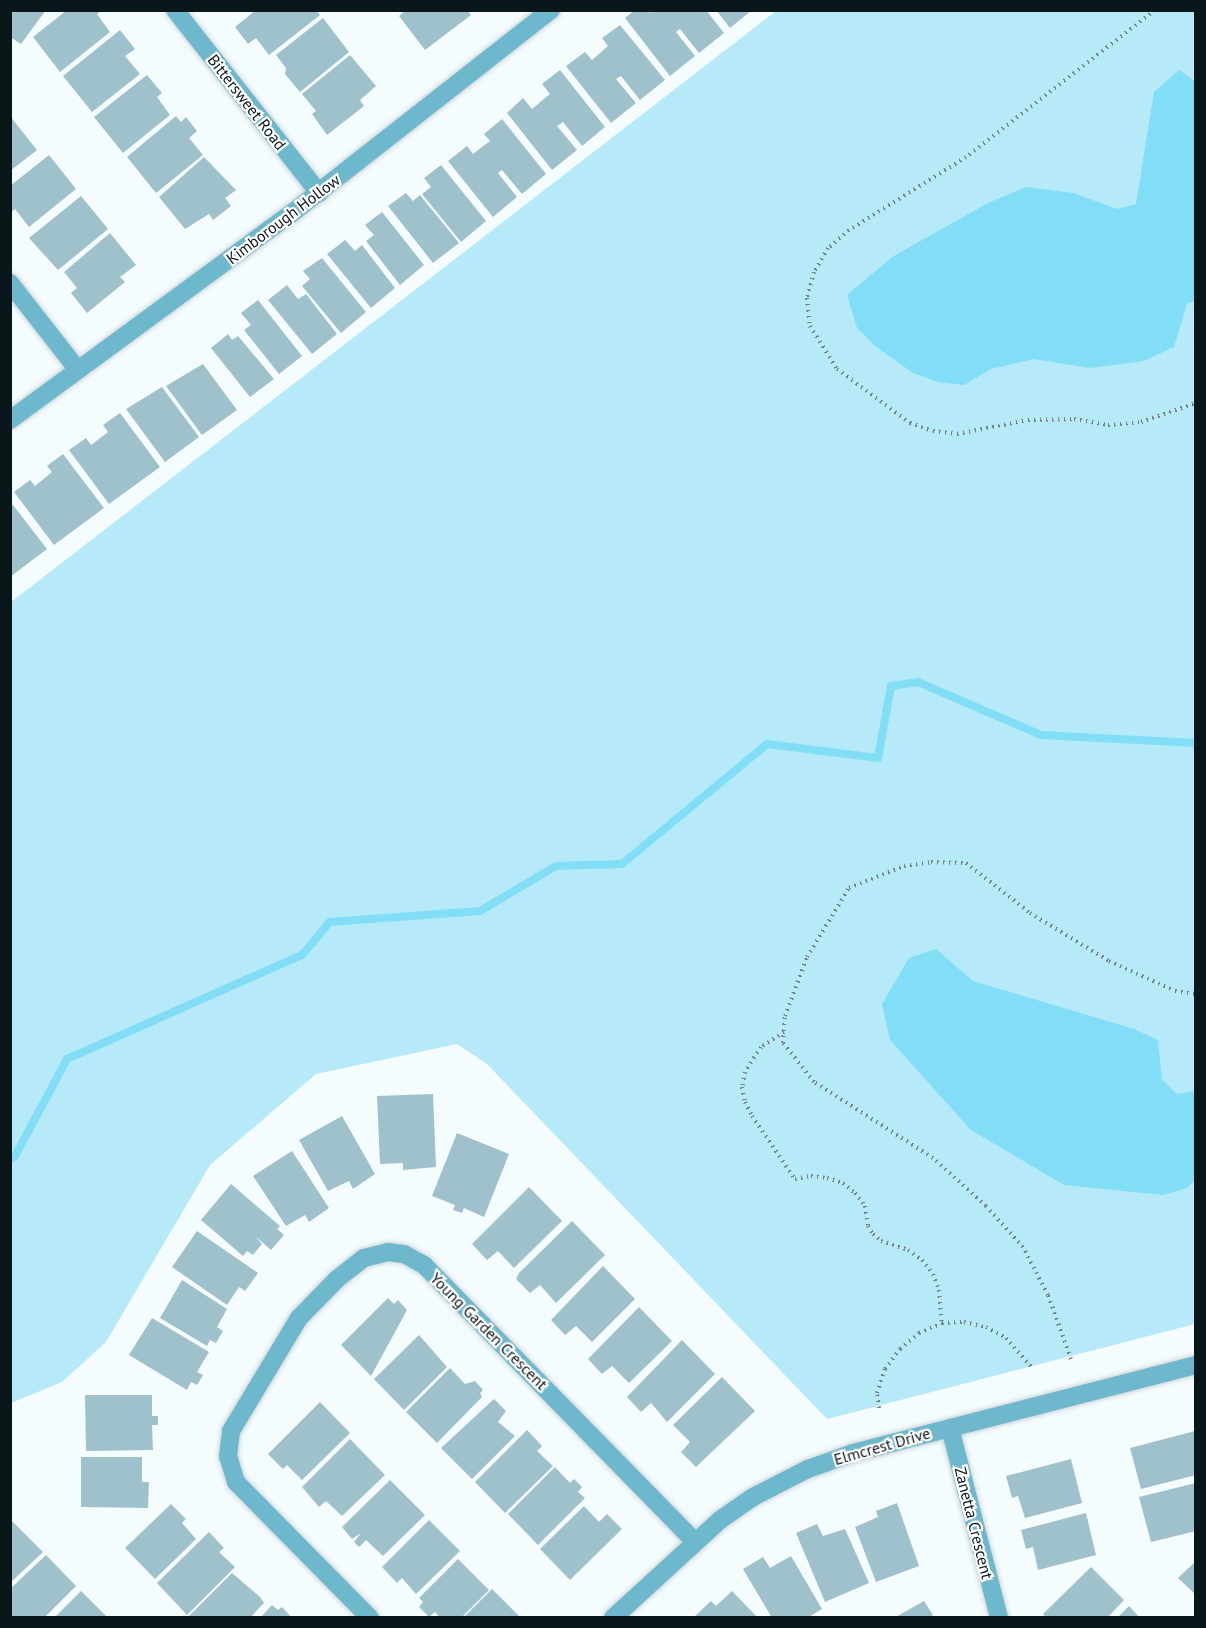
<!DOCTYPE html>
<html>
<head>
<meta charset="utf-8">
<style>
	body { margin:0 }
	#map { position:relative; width:1206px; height:1628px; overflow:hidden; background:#f5fcfe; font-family:"PT Sans",sans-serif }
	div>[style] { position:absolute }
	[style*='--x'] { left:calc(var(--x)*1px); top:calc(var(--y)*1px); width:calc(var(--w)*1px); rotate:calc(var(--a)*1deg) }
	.green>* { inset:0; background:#b6eaf8 }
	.water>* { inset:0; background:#82def6 }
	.stream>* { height:8px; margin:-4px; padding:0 4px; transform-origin:4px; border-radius:4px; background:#82def6 }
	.building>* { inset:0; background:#9ec1cb }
	.path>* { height:4px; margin-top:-2px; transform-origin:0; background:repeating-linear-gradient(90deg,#758083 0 1.5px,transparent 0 6px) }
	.roads { filter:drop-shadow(0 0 2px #cfd7da) drop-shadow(0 0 2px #cfd7da) }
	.street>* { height:18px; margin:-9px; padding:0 9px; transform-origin:9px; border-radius:9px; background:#6db8cc }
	span { translate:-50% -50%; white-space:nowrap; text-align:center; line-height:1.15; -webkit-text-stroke:4.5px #fff; paint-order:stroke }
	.street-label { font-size:16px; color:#09161a }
	.frame { position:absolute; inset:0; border:12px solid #09161a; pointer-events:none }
</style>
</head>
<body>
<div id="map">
	<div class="green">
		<div style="clip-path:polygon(776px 11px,1195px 11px,1195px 1324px,827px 1419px,487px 1064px,457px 1044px,316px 1074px,210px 1165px,106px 1342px,62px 1382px,11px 1403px,11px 602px)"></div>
	</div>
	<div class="water">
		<div style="clip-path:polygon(1179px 70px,1195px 81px,1196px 300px,1187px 304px,1174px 347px,1144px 361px,1090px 368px,1034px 359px,991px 369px,964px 385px,938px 382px,913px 373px,875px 346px,857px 328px,847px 295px,892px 257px,986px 204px,1026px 187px,1073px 193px,1117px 209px,1136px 204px,1154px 92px)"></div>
		<div style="clip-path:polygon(936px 949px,973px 981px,1134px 1029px,1158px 1040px,1162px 1080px,1177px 1094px,1195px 1091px,1195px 1180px,1187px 1188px,1163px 1195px,1064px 1185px,971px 1130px,890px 1040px,882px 1004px,909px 958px)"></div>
	</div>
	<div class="stream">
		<div style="--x:10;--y:1159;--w:6;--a:-31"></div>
		<div style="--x:15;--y:1156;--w:110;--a:-61.8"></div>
		<div style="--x:67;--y:1059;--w:257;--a:-23.9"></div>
		<div style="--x:302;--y:955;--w:43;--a:-49.7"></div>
		<div style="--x:330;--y:922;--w:150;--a:-4.2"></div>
		<div style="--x:480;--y:911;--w:88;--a:-30.6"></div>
		<div style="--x:556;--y:866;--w:66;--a:-1.7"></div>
		<div style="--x:622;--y:864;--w:188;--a:-39.6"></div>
		<div style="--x:767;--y:744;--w:112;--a:7.2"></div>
		<div style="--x:878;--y:758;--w:73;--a:-79.8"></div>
		<div style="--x:891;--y:686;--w:27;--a:-8"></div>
		<div style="--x:918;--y:682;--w:134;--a:23.3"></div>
		<div style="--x:1041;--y:735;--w:155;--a:3"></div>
	</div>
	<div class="building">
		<div style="clip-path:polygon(10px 10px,46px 10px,21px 44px,10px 37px)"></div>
		<div style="clip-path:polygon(67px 10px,97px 10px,99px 13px,97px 14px,110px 32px,60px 72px,33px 37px)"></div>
		<div style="clip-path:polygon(256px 10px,316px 10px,320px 15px,269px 55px,256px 38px,248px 44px,235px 27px)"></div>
		<div style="clip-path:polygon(406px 10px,467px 10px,471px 15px,425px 50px,399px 16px)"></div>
		<div style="clip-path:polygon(635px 10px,648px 10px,650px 13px,653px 10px,706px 10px,724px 33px,699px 53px,680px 29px,676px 32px,695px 56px,670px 76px,625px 18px)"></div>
		<div style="clip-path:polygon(716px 10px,752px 10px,730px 28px)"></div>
		<div style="clip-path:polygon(323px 18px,349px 52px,300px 92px,285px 74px,286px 68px,276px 55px)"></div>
		<div style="clip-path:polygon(620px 25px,665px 80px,640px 100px,621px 76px,616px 79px,636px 103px,611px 123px,566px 66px,585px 52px,592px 60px,608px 46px,602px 38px)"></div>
		<div style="clip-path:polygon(120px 30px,135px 49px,125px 56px,140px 74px,92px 112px,63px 76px)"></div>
		<div style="clip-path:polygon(350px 55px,376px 86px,360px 100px,364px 106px,327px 135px,312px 114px,316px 111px,302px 94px)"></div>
		<div style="clip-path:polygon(560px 70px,605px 127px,582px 146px,563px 122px,557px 126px,577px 150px,552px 170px,507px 113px,523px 98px,532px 109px,550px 94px,542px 84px)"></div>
		<div style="clip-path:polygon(147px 75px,162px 93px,157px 97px,170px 115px,123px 153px,94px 117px)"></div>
		<div style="clip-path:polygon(10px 116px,37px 150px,10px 171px)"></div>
		<div style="clip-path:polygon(176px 116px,181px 122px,186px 117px,197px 131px,189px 138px,203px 155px,156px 193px,127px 157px)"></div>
		<div style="clip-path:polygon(502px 119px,546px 174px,522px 194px,502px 170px,498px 173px,517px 197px,493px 217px,448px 161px,467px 146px,473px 154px,490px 141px,484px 134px)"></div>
		<div style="clip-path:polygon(49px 155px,76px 189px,29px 227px,15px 209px,10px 213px,10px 186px)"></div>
		<div style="clip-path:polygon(204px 157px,236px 190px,225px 198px,231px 206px,213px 220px,209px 214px,185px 229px,159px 197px)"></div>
		<div style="clip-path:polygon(441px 165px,486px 221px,461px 242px,422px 194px,431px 187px,424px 178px)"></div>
		<div style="clip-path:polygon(406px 193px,413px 201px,420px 195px,459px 243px,433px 263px,388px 206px)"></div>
		<div style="clip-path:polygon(81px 196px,108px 229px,58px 270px,29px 238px)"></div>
		<div style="clip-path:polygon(382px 212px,424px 265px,400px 285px,366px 241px,374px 235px,365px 225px)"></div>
		<div style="clip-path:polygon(110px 233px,136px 265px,120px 277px,125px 282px,87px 313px,71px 293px,77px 288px,64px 272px)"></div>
		<div style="clip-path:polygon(345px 240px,355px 251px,362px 245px,395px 288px,371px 308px,327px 254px)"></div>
		<div style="clip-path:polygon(322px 258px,366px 312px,341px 333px,302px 286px,310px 279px,303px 271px)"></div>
		<div style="clip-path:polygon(287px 285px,298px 299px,306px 294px,337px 334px,312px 354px,268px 300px)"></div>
		<div style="clip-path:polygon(258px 300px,302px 356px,279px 374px,244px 330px,251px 325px,241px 313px)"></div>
		<div style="clip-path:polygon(228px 334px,232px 340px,238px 336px,274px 379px,250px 397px,211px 348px)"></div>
		<div style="clip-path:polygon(203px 364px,237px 410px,202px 435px,166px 386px)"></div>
		<div style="clip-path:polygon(162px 387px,199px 437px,165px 462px,126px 409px)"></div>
		<div style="clip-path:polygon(120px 413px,160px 467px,109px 504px,69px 450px,86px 438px,91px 445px,108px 432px,103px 425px)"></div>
		<div style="clip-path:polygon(63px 454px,104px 508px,54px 545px,14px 492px,30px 480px,35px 486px,52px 472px,47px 466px)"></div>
		<div style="clip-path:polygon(13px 505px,47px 549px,10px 577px,10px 506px)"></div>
		<div style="clip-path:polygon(433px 1094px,436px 1167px,403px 1170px,403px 1163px,380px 1164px,377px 1096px)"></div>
		<div style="clip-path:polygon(342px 1116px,375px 1174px,353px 1189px,349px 1181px,328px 1191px,299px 1140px)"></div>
		<div style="clip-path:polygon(457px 1133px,509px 1154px,484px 1217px,464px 1208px,462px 1213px,453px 1210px,455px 1205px,432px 1196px)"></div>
		<div style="clip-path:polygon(292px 1151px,329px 1208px,309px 1222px,305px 1215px,286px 1226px,253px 1176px)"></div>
		<div style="clip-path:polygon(231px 1184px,280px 1226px,277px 1229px,284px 1235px,271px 1250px,255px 1236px,262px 1244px,253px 1255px,247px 1251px,243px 1256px,201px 1220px)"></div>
		<div style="clip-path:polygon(529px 1187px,562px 1221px,514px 1268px,498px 1251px,487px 1260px,472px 1244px)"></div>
		<div style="clip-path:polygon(572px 1221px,605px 1255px,556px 1303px,540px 1285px,530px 1293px,516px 1279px,519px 1273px)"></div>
		<div style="clip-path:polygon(197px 1231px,258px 1273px,245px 1291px,239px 1287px,227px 1305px,172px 1267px)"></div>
		<div style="clip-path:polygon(603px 1266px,635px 1299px,592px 1342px,576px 1326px,565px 1335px,551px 1320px)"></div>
		<div style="clip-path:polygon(182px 1280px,227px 1309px,217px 1327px,223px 1331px,216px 1343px,210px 1340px,207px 1346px,160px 1318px)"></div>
		<div style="clip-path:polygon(388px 1298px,394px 1304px,398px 1300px,407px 1310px,371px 1376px,341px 1345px)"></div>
		<div style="clip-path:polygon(639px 1307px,672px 1341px,629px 1383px,612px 1366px,602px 1374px,588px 1359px)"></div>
		<div style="clip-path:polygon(152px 1318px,209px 1352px,197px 1372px,203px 1375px,197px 1385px,191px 1382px,187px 1390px,129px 1355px)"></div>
		<div style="clip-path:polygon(419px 1335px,447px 1367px,404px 1410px,374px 1379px)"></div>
		<div style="clip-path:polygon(682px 1340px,715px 1374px,667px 1422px,651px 1403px,641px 1412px,627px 1397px)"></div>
		<div style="clip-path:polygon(450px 1368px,465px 1384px,475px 1381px,483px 1390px,480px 1393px,482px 1397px,437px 1443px,406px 1412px)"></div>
		<div style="clip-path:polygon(722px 1377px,755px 1411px,696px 1467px,681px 1452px,690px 1442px,673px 1425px)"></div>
		<div style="clip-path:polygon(85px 1395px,152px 1395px,152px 1416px,158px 1416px,158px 1425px,152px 1425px,153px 1450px,86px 1451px)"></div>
		<div style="clip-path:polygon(494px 1399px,506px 1411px,498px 1422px,515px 1436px,472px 1479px,441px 1448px)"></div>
		<div style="clip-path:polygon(320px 1402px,350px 1433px,302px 1480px,287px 1465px,283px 1469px,268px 1454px)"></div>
		<div style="clip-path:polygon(527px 1430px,542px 1446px,537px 1451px,553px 1466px,505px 1513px,475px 1482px)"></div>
		<div style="clip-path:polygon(1195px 1431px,1196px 1475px,1141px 1489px,1130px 1448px)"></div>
		<div style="clip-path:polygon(350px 1439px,385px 1475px,342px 1516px,326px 1501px,319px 1507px,302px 1487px)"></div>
		<div style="clip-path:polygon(81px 1457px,142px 1457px,142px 1482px,149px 1482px,148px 1508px,81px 1507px)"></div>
		<div style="clip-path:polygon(1071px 1459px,1082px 1503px,1025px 1518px,1018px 1496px,1012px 1498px,1006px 1476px)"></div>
		<div style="clip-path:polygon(555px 1467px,570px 1483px,574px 1479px,582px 1487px,578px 1492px,585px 1498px,538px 1545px,508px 1514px)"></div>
		<div style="clip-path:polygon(390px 1480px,425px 1515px,383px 1556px,366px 1540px,359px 1547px,354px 1542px,361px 1533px,352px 1539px,342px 1527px)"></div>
		<div style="clip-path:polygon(1196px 1483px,1196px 1531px,1151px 1542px,1139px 1497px)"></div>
		<div style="clip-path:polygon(897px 1503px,919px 1566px,876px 1582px,855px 1527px,878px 1517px,876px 1511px)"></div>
		<div style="clip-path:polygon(171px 1504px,186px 1519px,182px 1523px,196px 1539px,155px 1579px,125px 1548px)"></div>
		<div style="clip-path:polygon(584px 1506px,599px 1522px,607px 1514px,622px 1529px,570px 1580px,540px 1549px)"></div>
		<div style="clip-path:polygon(1086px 1513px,1096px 1555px,1038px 1570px,1033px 1547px,1026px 1549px,1021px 1530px)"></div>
		<div style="clip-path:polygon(10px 1519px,43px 1552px,10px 1583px)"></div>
		<div style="clip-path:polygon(429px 1520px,460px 1551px,416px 1594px,402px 1578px,397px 1583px,382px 1567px)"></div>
		<div style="clip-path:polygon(817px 1524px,823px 1536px,845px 1529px,869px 1583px,825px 1602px,796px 1533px)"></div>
		<div style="clip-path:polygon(209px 1532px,224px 1548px,219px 1552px,235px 1567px,187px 1615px,157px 1583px)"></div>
		<div style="clip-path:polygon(46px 1555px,76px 1586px,44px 1618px,13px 1618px,10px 1615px,10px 1589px)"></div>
		<div style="clip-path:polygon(791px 1556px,822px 1609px,807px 1618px,772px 1618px,743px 1569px,763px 1557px,770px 1568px)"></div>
		<div style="clip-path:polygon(458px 1559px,489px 1590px,461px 1618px,440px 1618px,435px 1612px,429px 1617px,419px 1607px,423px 1602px,419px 1598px)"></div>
		<div style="clip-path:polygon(1196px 1561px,1196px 1595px,1178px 1578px)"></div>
		<div style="clip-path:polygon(1091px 1567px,1124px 1600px,1107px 1618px,1046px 1618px,1043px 1614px)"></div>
		<div style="clip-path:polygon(232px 1573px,260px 1597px,264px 1603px,260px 1607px,250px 1618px,191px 1618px,189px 1616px)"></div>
		<div style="clip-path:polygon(492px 1589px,521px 1618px,463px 1618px)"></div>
		<div style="clip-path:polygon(81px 1591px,108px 1618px,54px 1618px)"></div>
		<div style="clip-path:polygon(732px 1591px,758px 1618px,695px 1616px,711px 1601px,716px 1606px)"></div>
		<div style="clip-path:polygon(924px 1601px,933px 1615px,929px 1618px,894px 1618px)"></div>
		<div style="clip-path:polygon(272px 1605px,278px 1610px,282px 1607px,292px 1618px,260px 1618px)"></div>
		<div style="clip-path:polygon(1129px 1606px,1140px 1618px,1117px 1618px)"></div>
	</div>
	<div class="path">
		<div style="--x:1155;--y:10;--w:239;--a:142.1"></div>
		<div style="--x:966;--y:157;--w:138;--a:148"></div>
		<div style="--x:849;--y:230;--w:28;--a:139"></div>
		<div style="--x:828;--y:248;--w:28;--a:120"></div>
		<div style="--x:814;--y:272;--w:27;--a:105"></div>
		<div style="--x:807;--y:298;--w:28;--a:84"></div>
		<div style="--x:810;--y:326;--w:51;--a:57.9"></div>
		<div style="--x:837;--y:369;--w:91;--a:36.5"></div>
		<div style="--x:910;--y:423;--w:24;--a:19"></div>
		<div style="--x:933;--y:431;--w:24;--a:7"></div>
		<div style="--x:957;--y:434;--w:72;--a:-11.2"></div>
		<div style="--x:1028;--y:420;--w:46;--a:-1.2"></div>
		<div style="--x:1074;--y:419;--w:35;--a:10"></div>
		<div style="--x:1108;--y:425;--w:33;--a:-5"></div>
		<div style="--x:1141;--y:422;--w:58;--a:-19.1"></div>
		<div style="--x:784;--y:1032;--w:27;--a:147"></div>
		<div style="--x:761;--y:1047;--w:30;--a:123"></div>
		<div style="--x:745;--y:1072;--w:15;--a:101"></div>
		<div style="--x:742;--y:1087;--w:15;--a:79"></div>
		<div style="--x:745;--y:1102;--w:16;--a:63"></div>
		<div style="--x:752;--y:1116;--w:76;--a:55.7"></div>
		<div style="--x:795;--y:1179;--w:16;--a:-11"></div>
		<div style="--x:811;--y:1176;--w:16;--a:7"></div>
		<div style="--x:827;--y:1178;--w:17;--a:17"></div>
		<div style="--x:843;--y:1183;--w:16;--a:40"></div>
		<div style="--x:855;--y:1193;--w:16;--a:52"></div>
		<div style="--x:865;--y:1206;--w:20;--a:81"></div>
		<div style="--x:868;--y:1226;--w:9;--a:58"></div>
		<div style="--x:873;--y:1234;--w:11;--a:41"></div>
		<div style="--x:881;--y:1241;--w:28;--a:18"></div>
		<div style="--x:908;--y:1250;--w:17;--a:36"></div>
		<div style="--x:922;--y:1260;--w:18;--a:52"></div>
		<div style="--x:933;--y:1274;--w:17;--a:69"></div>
		<div style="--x:939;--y:1290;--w:33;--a:85"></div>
		<div style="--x:1071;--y:1359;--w:68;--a:-109.8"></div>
		<div style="--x:1048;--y:1295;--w:54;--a:-117.5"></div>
		<div style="--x:1023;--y:1247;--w:55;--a:-132.1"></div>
		<div style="--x:986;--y:1206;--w:72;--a:-137.8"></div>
		<div style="--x:933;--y:1158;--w:141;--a:-147.4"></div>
		<div style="--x:814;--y:1082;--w:50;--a:-128.5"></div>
		<div style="--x:783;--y:1043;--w:27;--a:-86"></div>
		<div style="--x:785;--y:1016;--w:63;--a:-69.6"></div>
		<div style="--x:807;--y:957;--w:81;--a:-58.7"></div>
		<div style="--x:849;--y:888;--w:59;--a:-21.8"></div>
		<div style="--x:904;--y:866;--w:27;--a:-8"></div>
		<div style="--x:931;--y:862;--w:35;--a:2"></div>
		<div style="--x:966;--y:863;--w:81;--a:38"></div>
		<div style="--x:1030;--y:913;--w:92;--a:31.3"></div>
		<div style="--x:1109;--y:961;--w:72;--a:24.4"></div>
		<div style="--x:1175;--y:991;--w:21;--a:8"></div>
		<div style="--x:879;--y:1408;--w:15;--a:-98"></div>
		<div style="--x:877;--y:1393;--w:25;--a:-72"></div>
		<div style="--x:885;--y:1369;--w:25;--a:-53"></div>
		<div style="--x:900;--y:1349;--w:25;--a:-40"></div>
		<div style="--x:919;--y:1333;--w:25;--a:-23"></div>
		<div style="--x:942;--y:1323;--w:22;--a:-3"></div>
		<div style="--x:964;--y:1322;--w:23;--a:13"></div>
		<div style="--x:986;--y:1327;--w:23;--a:29"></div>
		<div style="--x:1006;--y:1338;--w:41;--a:48.9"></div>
	</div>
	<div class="roads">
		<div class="street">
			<div style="--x:175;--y:10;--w:233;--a:51.8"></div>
			<div style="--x:10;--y:283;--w:110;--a:52"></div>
			<div style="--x:10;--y:420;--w:350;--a:-36.3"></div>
			<div style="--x:292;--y:213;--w:329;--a:-38.1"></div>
			<div style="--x:950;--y:1428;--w:196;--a:75.5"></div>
			<div style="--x:370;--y:1618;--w:191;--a:-134.6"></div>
			<div style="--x:236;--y:1482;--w:27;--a:-107"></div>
			<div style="--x:228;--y:1456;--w:25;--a:-83"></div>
			<div style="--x:231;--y:1431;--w:132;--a:-59"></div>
			<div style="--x:299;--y:1318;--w:54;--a:-45.7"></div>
			<div style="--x:337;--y:1279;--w:34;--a:-38"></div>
			<div style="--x:364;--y:1258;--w:25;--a:-14"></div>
			<div style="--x:388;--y:1252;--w:16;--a:7"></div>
			<div style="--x:404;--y:1254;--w:23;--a:29"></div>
			<div style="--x:424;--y:1265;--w:388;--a:45.6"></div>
			<div style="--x:613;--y:1618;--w:145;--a:-42.5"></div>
			<div style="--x:720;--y:1520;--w:40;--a:-34.9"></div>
			<div style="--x:753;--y:1497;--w:62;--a:-27"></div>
			<div style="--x:808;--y:1469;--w:48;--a:-19.6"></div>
			<div style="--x:853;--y:1453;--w:354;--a:-14.4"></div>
		</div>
	</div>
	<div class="street-label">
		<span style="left:247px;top:102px;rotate:52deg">Bittersweet Road</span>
		<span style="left:283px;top:219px;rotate:-37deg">Kimborough Hollow</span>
		<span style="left:489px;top:1331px;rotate:45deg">Young Garden Crescent</span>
		<span style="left:882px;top:1446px;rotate:-16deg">Elmcrest Drive</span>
		<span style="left:974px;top:1523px;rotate:76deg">Zanetta Crescent</span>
	</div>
	<div class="frame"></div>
</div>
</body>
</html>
